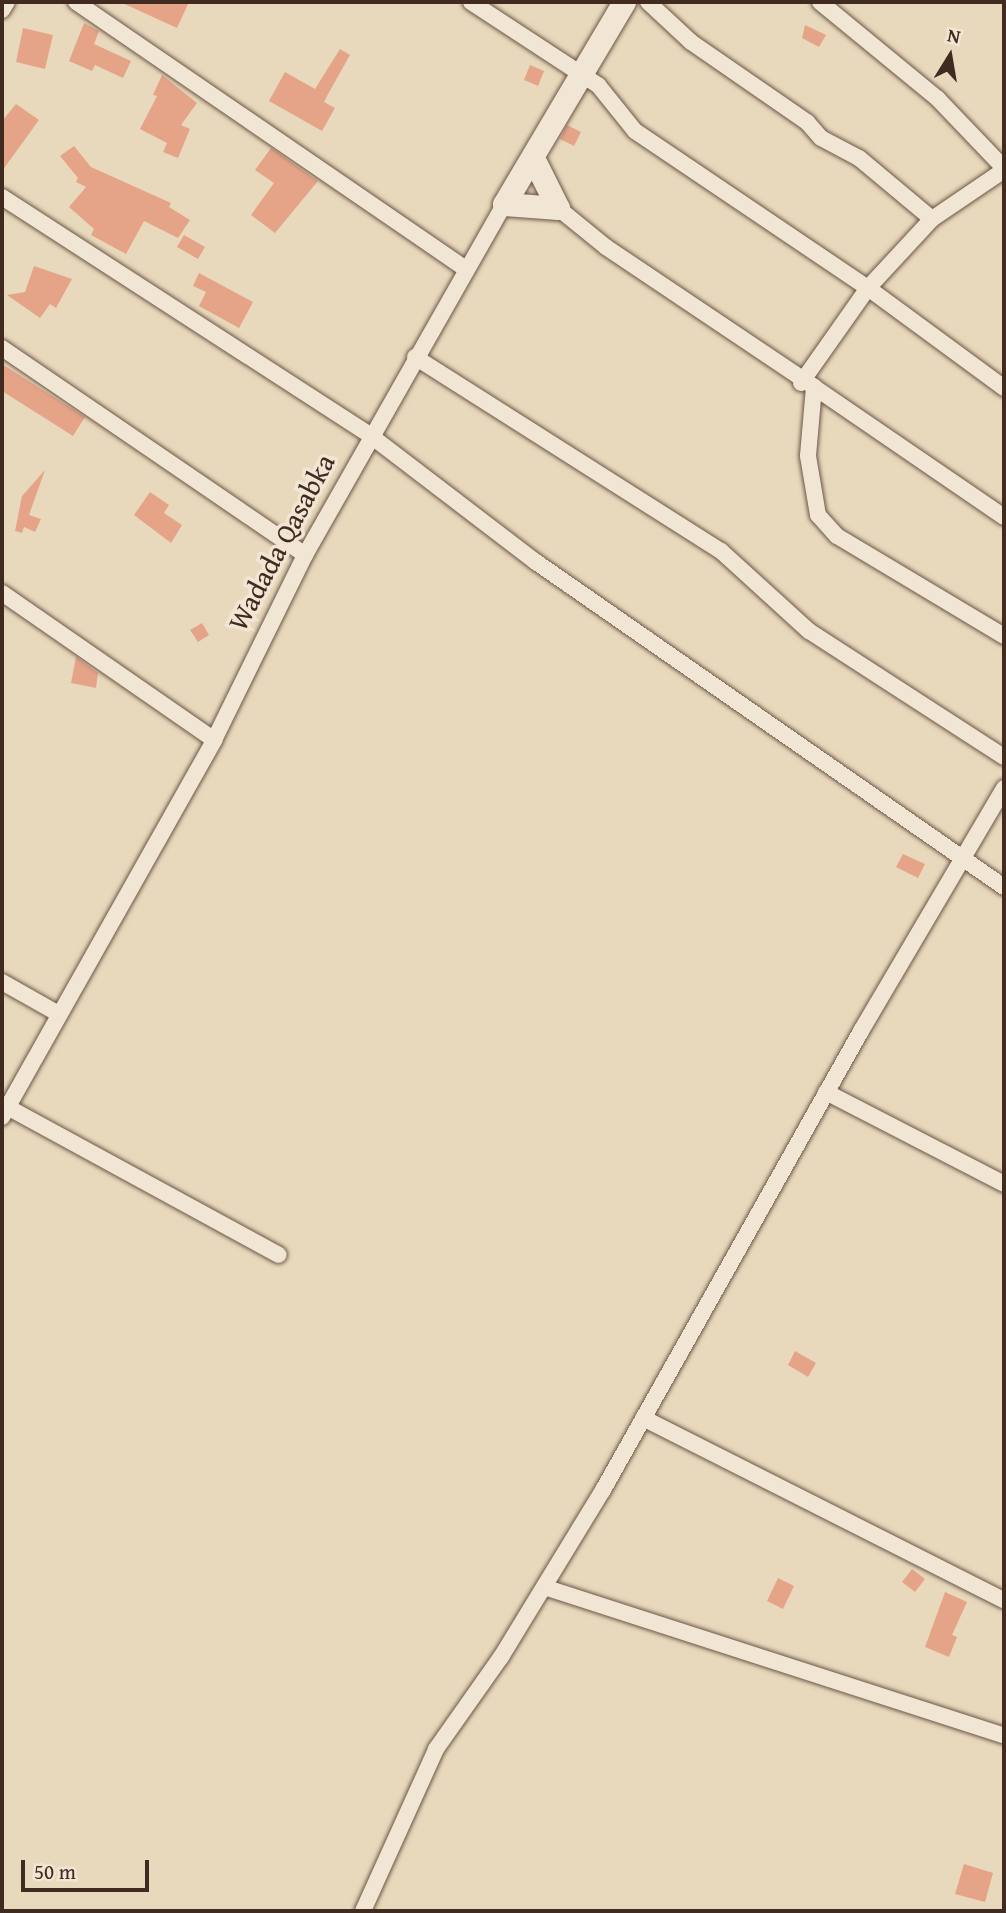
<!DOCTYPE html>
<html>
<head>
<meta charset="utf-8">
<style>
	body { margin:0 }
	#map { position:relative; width:1006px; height:1913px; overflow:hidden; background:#e9d9bc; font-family:"Gentium Book Plus",serif }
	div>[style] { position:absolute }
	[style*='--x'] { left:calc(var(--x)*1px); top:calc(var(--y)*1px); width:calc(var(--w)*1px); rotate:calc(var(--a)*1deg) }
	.building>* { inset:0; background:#e5a487 }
	.roads { filter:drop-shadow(0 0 2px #6b5647) drop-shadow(0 0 2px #6b5647) }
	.street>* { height:16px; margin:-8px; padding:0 8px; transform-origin:8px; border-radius:8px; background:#f1e6d3 }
	.secondary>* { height:23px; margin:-11.5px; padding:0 11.5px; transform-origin:11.5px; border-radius:11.5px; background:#f1e6d3 }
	span { translate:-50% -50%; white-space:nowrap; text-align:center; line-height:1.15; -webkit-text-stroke:7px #f1e6d3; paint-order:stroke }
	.street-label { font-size:28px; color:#412a20 }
	.frame { position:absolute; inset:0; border:4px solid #412a20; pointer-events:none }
	.north { position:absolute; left:915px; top:21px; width:70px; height:70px; -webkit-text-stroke:5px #f1e6d3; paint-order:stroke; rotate:11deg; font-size:19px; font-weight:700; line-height:28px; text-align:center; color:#412a20 }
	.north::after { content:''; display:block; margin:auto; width:24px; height:32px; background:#412a20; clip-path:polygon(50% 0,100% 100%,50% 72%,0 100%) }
	.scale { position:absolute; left:21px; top:1860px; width:128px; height:32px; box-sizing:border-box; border:4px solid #412a20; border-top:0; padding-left:9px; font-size:21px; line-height:24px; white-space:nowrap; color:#412a20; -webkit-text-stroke:5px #f1e6d3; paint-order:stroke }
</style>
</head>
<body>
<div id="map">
	<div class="building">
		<div style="clip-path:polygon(120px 2px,189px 2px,177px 28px)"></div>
		<div style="clip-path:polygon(84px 23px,99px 31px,94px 44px,131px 61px,123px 78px,95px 65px,92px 71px,69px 61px)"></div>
		<div style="clip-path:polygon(805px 25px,826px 35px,819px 47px,802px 38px)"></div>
		<div style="clip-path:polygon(23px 28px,53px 35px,45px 69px,16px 62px)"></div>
		<div style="clip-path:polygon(340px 49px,350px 55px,327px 96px,324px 102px,335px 108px,322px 131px,269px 101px,285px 72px,315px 89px)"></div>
		<div style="clip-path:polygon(530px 65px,544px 71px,538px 86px,524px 80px)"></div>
		<div style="clip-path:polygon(162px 75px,197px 103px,181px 125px,190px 129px,178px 158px,163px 152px,167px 143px,140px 129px,157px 96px,153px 95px)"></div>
		<div style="clip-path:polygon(16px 104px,39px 120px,2px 171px,2px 121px)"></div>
		<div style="clip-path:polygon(567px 125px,581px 132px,574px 146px,560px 139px)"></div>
		<div style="clip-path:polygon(74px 146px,91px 167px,171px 203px,169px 207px,190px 220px,178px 238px,144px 221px,126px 254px,91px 235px,94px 229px,69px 207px,86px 187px,76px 182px,78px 178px,60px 156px)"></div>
		<div style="clip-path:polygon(271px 148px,318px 181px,275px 233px,251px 215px,274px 183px,255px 170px)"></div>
		<div style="clip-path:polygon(184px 235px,205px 247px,198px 259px,177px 247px)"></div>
		<div style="clip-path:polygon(34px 266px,72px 279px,56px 308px,50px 304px,40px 318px,7px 295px,25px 292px)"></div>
		<div style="clip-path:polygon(199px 273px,253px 302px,239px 328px,199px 306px,206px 292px,193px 286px)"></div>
		<div style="clip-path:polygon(2px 364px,85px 417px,73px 436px,2px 391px)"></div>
		<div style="clip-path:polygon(45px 470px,29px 515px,41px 519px,35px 532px,24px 527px,22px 533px,15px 531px,22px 496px)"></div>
		<div style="clip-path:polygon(150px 492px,169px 505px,164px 513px,182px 525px,171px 543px,134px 515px)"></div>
		<div style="clip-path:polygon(202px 623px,209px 635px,198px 642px,190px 630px)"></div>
		<div style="clip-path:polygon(76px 657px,98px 673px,96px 688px,71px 683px)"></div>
		<div style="clip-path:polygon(903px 854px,925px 864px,918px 878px,896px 867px)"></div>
		<div style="clip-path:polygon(795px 1351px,816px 1363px,808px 1377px,788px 1365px)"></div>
		<div style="clip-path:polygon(912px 1569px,925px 1579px,915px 1592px,902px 1582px)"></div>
		<div style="clip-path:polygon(778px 1578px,794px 1586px,783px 1609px,767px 1601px)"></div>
		<div style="clip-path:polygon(945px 1592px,967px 1602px,952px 1635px,957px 1637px,949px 1657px,925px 1647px)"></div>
		<div style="clip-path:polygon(964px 1864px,993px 1873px,985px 1902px,955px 1894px)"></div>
	</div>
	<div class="roads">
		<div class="street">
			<div style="--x:76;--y:2;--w:470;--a:34.4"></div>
			<div style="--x:471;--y:2;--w:152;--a:33.2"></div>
			<div style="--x:598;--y:85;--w:59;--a:51.2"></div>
			<div style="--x:635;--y:131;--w:281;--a:34"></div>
			<div style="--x:868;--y:288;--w:169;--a:36.3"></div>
			<div style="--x:648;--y:2;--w:59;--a:42.9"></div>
			<div style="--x:691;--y:42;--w:141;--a:34.6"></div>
			<div style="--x:807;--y:122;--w:21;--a:49"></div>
			<div style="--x:821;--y:138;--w:43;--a:27.8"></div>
			<div style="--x:859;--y:158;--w:95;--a:39.9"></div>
			<div style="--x:820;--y:2;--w:153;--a:39.4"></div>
			<div style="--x:938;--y:99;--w:95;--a:46.3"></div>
			<div style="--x:2;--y:10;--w:9;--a:-58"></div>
			<div style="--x:2;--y:197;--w:440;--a:32.9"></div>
			<div style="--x:371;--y:436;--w:208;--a:37.4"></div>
			<div style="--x:536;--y:562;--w:570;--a:34.78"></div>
			<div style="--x:558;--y:208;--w:62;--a:39.1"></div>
			<div style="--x:606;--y:247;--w:251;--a:33.9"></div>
			<div style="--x:814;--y:387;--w:69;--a:95"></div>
			<div style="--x:808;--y:456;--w:60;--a:80.4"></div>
			<div style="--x:818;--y:515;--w:28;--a:48"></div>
			<div style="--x:837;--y:536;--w:195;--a:30.9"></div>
			<div style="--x:2;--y:348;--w:367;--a:34.3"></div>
			<div style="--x:415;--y:357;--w:362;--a:32.4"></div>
			<div style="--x:721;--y:551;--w:119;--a:42.3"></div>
			<div style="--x:809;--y:631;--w:232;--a:32.9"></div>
			<div style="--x:801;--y:383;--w:116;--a:-54.8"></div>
			<div style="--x:868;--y:288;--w:94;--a:-47.2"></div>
			<div style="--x:932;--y:219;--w:87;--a:-34.2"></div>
			<div style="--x:814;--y:387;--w:230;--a:34.4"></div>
			<div style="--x:2;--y:593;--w:258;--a:34.7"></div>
			<div style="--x:2;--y:982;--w:63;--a:29.4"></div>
			<div style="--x:826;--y:1092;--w:200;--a:27.3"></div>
			<div style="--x:2;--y:1104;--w:315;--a:28.6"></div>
			<div style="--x:2;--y:1117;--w:433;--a:-60.6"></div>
			<div style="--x:214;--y:740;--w:206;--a:-63.8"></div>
			<div style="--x:305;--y:555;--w:403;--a:-60.4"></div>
			<div style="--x:643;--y:1418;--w:404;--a:26.8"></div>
			<div style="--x:544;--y:1587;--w:484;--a:17.9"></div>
			<div style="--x:363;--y:1911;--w:178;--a:-65.7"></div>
			<div style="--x:436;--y:1749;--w:113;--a:-54.8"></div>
			<div style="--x:501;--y:1657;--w:196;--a:-58.6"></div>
			<div style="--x:603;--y:1490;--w:527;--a:-60.66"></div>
			<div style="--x:861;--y:1031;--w:282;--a:-59.5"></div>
		</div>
		<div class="secondary">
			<div style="--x:533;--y:158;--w:56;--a:63.4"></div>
			<div style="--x:558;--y:208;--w:54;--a:-175.8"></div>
			<div style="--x:504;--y:204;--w:235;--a:-59.3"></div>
		</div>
	</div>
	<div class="street-label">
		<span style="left:281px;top:542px;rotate:-62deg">Wadada Qasabka</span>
	</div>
	<div class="frame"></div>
	<div class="north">N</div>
	<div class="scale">50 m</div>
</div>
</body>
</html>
